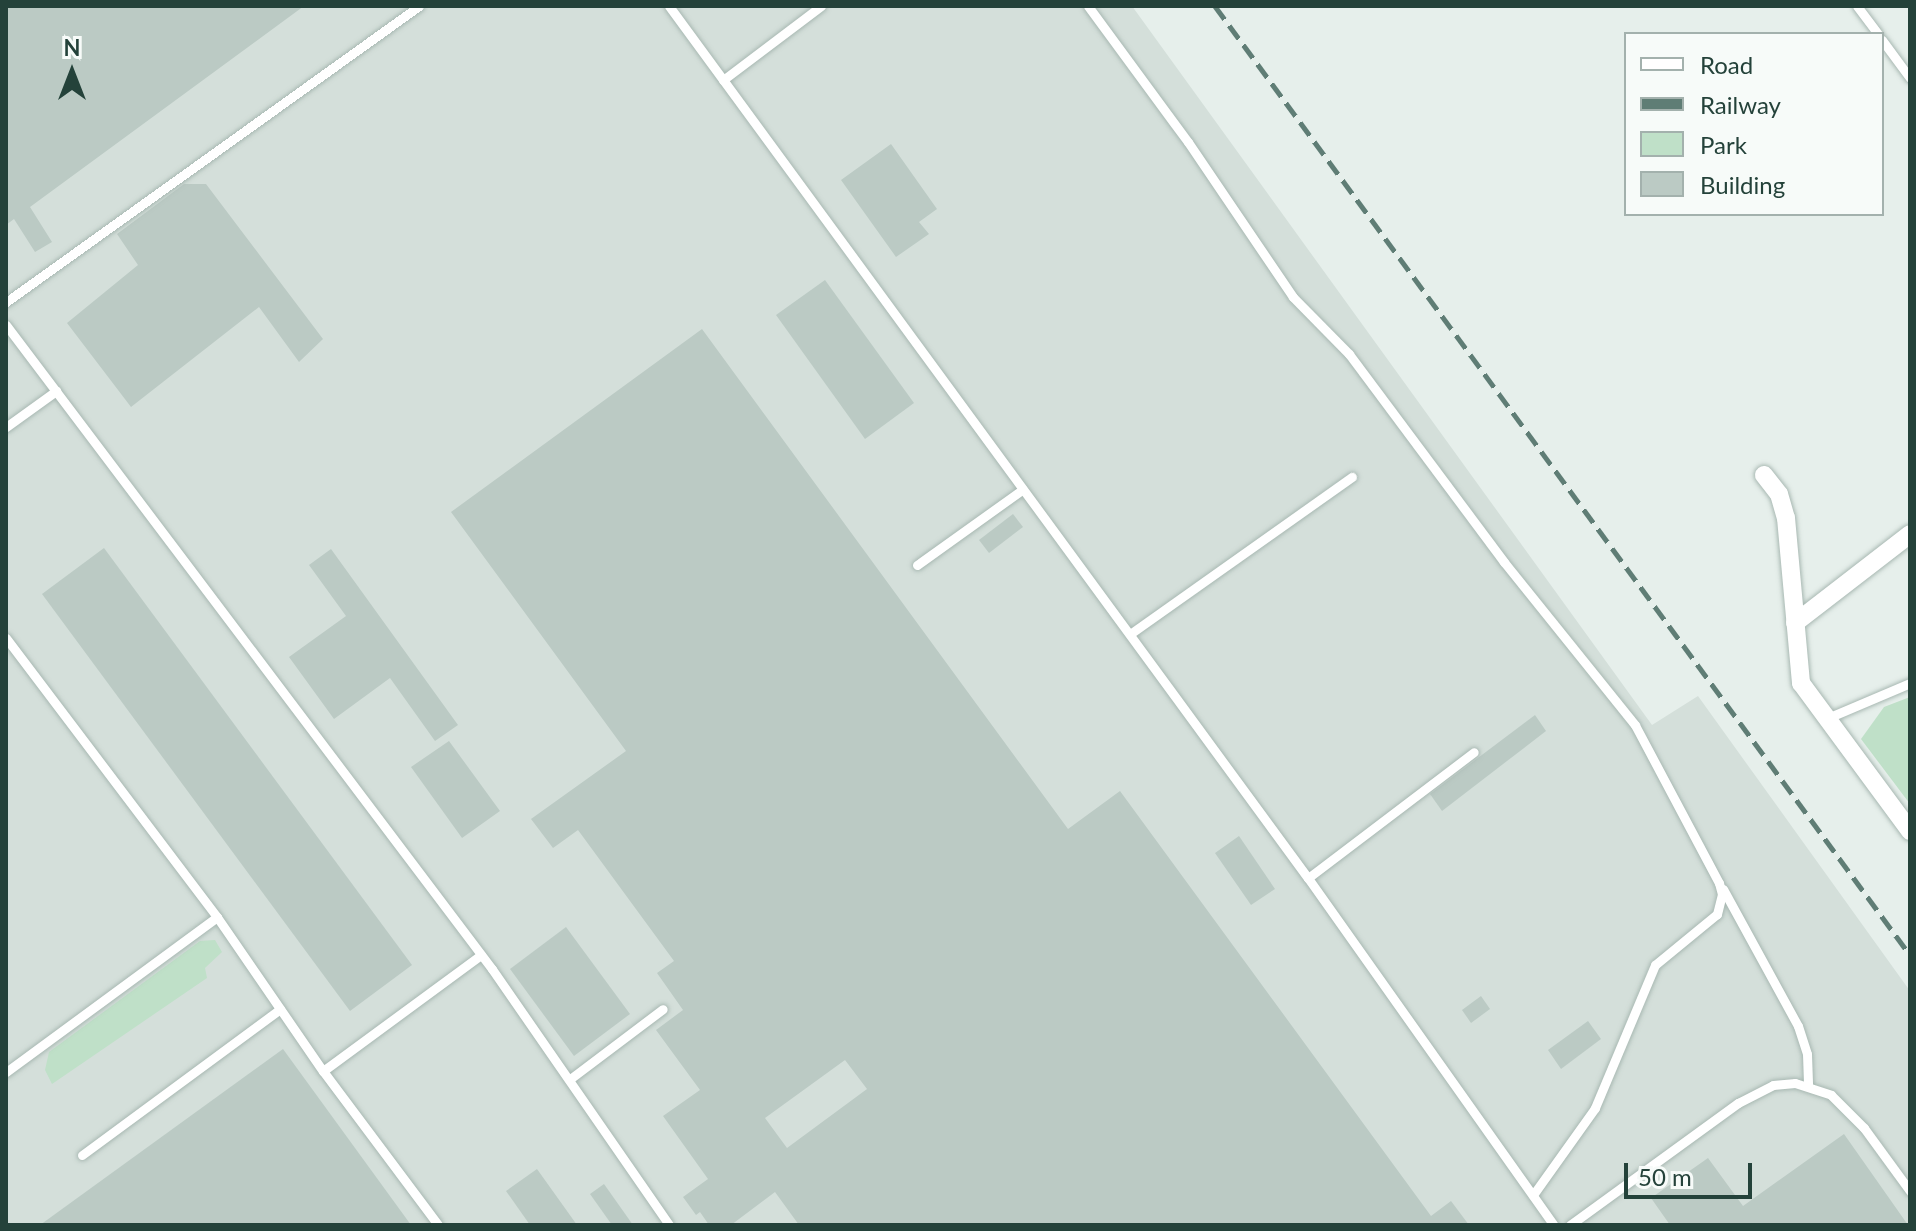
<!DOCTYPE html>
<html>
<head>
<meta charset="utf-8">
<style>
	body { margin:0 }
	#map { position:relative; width:1916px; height:1231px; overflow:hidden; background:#e6efeb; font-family:Lato,sans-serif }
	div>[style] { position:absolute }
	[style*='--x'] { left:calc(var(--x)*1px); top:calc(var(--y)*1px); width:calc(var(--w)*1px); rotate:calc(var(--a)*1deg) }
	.built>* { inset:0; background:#d4dfda }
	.green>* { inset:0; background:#bfe0c8 }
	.building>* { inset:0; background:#bbcac4 }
	.roads { filter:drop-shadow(0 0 2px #a8b8b2) drop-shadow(0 0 2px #a8b8b2) }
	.service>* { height:9px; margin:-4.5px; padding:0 4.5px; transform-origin:4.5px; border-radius:4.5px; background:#fff }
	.minor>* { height:18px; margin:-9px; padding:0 9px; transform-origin:9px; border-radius:9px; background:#fff }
	.rail>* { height:5px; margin-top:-2.5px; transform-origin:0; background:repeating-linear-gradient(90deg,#5f7d75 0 16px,transparent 0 24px) }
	span { translate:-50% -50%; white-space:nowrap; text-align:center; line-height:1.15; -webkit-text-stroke:6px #f7fbf9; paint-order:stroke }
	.frame { position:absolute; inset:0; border:8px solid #24423a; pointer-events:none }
	.legend { position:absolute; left:1624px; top:32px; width:260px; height:184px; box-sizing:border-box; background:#f7fbf9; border:2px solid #a3b1ad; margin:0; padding:10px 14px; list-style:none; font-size:24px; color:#24423a }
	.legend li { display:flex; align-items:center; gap:16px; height:40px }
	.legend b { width:40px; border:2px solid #a3b1ad }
	.north { position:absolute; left:32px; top:32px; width:80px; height:80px; -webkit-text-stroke:6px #f7fbf9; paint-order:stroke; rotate:0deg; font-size:22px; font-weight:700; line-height:32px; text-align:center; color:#24423a }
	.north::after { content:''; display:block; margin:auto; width:28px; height:36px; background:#24423a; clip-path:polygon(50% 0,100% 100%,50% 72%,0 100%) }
	.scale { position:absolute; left:1624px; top:1163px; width:128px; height:36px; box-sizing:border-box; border:4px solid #24423a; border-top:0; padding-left:10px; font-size:24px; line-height:28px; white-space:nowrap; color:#24423a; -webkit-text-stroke:6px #f7fbf9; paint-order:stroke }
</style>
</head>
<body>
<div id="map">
	<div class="built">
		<div style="clip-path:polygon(6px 6px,1132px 6px,1652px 725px,1698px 696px,1910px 991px,1910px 1225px,6px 1225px)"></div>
	</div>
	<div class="green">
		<div style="clip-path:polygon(1910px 697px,1910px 804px,1861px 739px,1884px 707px)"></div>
		<div style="clip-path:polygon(215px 940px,222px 952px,205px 968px,207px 978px,52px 1084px,45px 1070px,49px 1052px,200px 941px)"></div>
	</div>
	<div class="building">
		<div style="clip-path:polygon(6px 6px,304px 6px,30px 207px,52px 242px,35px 252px,14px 219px,6px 225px)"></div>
		<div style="clip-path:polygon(891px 144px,937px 209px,919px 222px,929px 234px,896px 257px,841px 180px)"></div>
		<div style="clip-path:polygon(184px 184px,206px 184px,323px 339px,299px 362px,259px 307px,131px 407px,67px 323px,138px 265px,117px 234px)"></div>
		<div style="clip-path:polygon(825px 280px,914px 403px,865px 439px,776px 315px)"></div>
		<div style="clip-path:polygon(evenodd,702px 329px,1068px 829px,1120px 791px,1431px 1216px,1451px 1201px,1469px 1225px,799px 1225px,775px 1192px,731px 1225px,709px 1225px,700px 1212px,696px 1215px,683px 1197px,708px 1179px,663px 1116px,700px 1090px,656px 1030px,683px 1010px,657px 973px,674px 961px,578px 830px,553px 848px,531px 819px,626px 751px,451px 512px,702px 329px,845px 1060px,867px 1089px,787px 1148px,765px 1118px,845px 1060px)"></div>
		<div style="clip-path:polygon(1013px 514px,1023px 527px,989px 553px,979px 540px)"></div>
		<div style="clip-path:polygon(104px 548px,412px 965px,350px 1011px,42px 594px)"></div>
		<div style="clip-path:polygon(331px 549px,458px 725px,435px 741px,390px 678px,334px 719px,289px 657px,346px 616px,309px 565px)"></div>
		<div style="clip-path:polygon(1535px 715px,1546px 731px,1442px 811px,1430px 794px)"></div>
		<div style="clip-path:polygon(449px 741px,500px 811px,462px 838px,411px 767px)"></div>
		<div style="clip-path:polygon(1239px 836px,1275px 889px,1251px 905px,1215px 853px)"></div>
		<div style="clip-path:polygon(566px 927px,630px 1014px,574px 1056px,510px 969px)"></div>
		<div style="clip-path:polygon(1481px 996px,1490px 1009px,1471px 1023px,1462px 1010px)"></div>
		<div style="clip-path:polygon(1588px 1021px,1601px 1039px,1561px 1069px,1548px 1050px)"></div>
		<div style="clip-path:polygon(283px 1049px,411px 1225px,40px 1225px)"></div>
		<div style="clip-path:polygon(1844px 1134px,1908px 1225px,1670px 1225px,1651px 1198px,1708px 1158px,1743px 1206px)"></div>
		<div style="clip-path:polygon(537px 1169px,577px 1225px,530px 1225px,506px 1191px)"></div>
		<div style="clip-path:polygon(604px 1184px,633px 1225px,612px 1225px,590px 1194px)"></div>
	</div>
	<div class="roads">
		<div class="service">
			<div style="--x:669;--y:6;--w:1081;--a:53.77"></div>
			<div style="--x:1308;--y:878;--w:425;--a:54.7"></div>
			<div style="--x:1088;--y:6;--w:169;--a:53.7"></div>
			<div style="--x:1188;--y:142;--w:187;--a:55.9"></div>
			<div style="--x:1293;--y:297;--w:80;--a:45.5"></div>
			<div style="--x:1349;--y:354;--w:259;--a:53.3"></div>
			<div style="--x:1504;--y:562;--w:209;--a:51.2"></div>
			<div style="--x:1635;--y:725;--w:179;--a:62"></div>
			<div style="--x:1719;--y:883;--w:11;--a:75"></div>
			<div style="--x:1722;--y:894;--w:21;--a:104"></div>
			<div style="--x:1717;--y:914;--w:80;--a:140.6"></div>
			<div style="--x:1655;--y:965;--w:155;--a:112.8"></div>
			<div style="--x:1595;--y:1108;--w:107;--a:125.5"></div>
			<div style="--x:1857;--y:6;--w:35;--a:53"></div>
			<div style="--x:1882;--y:40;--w:47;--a:53.6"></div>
			<div style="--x:723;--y:80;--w:123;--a:-37.1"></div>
			<div style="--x:6;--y:302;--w:508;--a:-35.63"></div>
			<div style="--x:6;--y:325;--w:807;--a:52.96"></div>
			<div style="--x:492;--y:969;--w:311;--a:55.3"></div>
			<div style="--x:6;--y:427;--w:62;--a:-35.8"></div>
			<div style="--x:917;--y:565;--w:130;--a:-35.6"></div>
			<div style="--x:1130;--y:634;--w:272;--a:-35.3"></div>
			<div style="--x:6;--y:638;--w:350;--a:52.9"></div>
			<div style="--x:217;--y:917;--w:262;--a:143.7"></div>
			<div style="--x:1830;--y:717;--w:87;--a:-23"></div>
			<div style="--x:1308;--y:878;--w:208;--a:-37.2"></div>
			<div style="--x:1723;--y:889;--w:156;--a:61.3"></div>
			<div style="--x:1798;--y:1026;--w:29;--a:72"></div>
			<div style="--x:1807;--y:1054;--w:31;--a:88"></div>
			<div style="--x:217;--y:917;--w:187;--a:55.5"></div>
			<div style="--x:323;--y:1071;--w:192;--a:53.2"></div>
			<div style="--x:323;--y:1071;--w:196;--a:-36.3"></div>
			<div style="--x:570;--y:1079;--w:116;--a:-37"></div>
			<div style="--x:82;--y:1155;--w:246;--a:-36.4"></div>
			<div style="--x:1570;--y:1225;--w:208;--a:-36"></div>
			<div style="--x:1738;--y:1103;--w:39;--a:-27"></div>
			<div style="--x:1773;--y:1085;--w:22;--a:-5"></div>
			<div style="--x:1795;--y:1083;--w:38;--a:18"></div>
			<div style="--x:1831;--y:1095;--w:47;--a:45"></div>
			<div style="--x:1864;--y:1128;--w:78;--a:53.9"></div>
		</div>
		<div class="minor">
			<div style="--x:1764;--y:475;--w:24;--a:52"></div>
			<div style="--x:1779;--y:494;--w:25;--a:74"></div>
			<div style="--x:1786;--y:518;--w:166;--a:84.8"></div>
			<div style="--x:1801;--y:683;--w:184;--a:53.6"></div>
			<div style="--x:1795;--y:623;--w:145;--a:-37.7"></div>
		</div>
	</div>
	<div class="rail">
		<div style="--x:1215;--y:6;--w:1176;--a:53.78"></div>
	</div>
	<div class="frame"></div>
	<ul class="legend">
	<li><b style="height:10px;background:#fff"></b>Road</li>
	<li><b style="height:10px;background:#5f7d75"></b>Railway</li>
	<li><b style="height:22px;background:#bfe0c8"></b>Park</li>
	<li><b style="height:22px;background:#bbcac4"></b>Building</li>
	</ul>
	<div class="north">N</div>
	<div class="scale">50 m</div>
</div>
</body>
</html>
